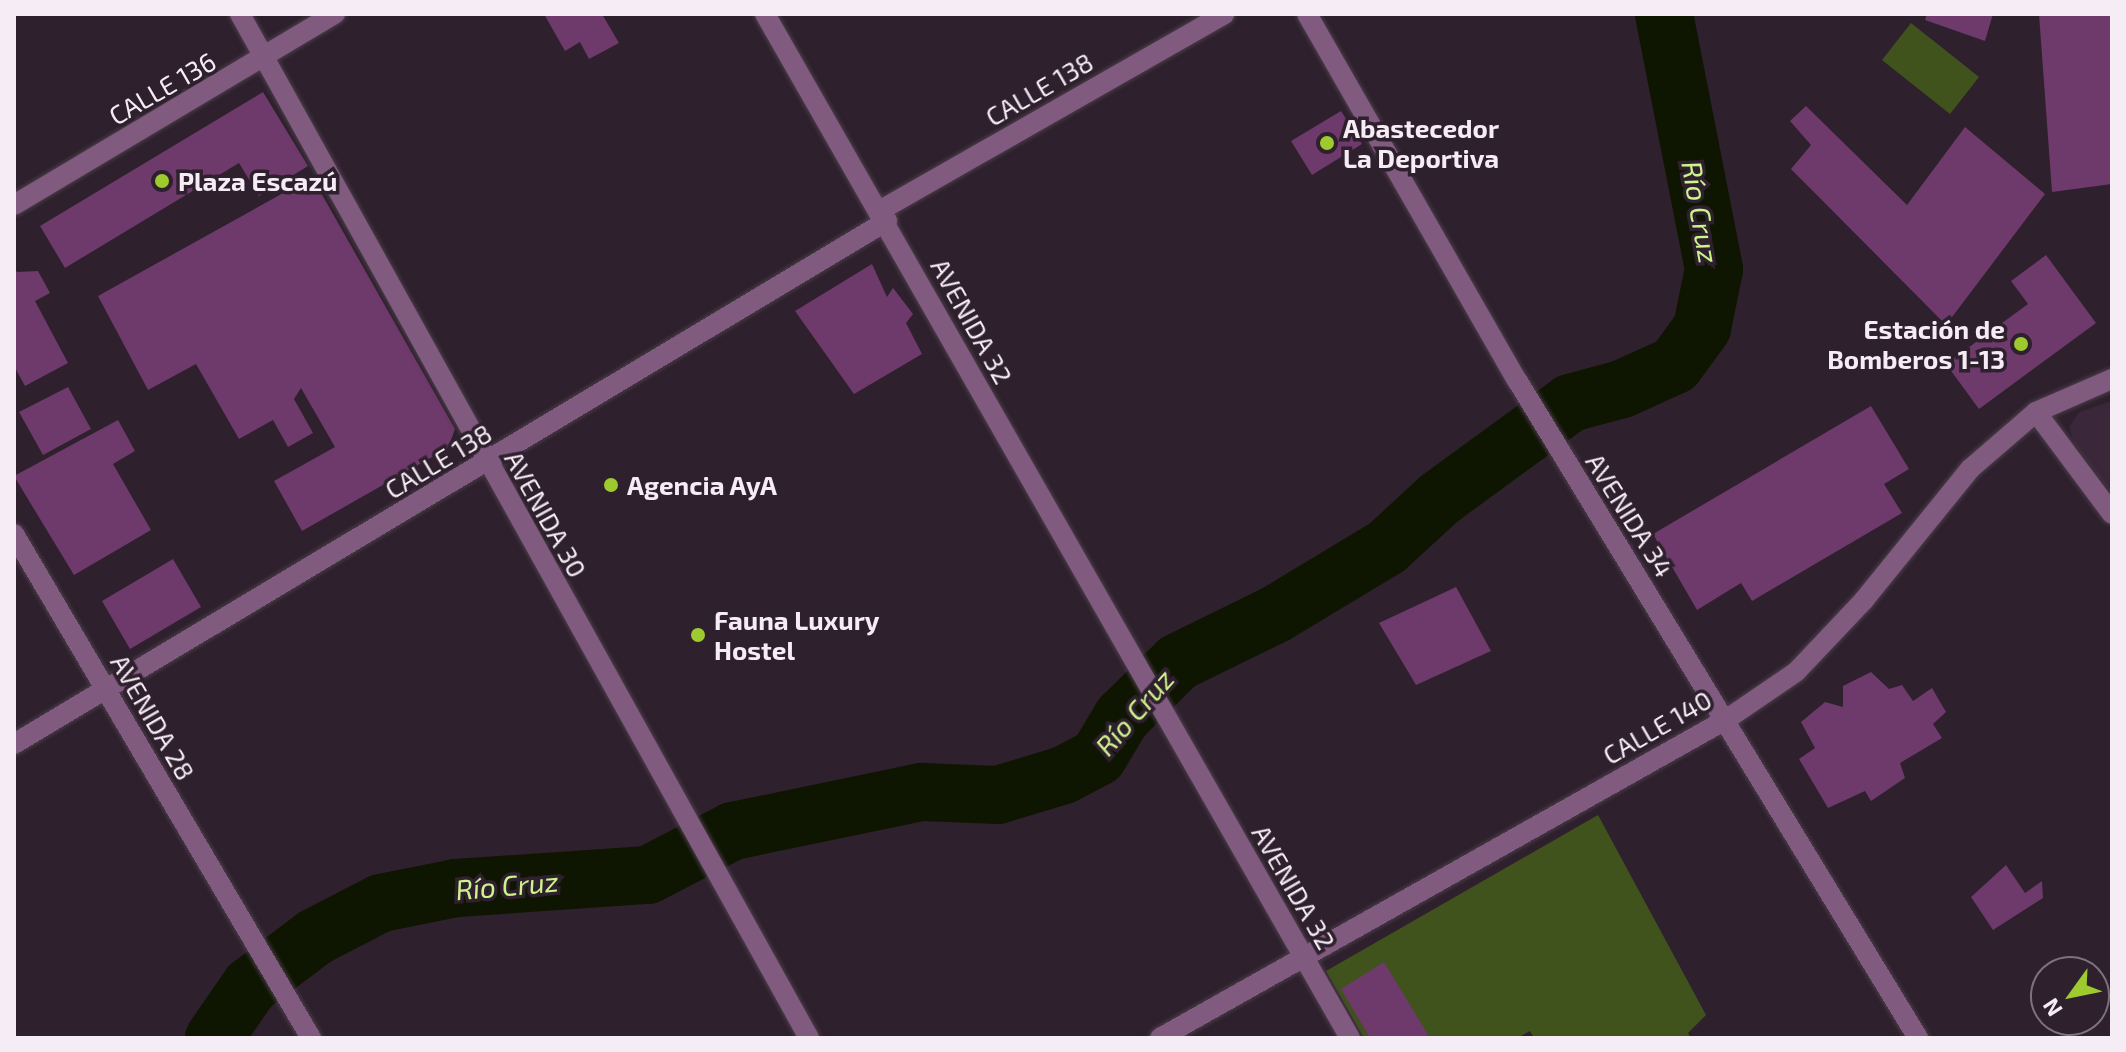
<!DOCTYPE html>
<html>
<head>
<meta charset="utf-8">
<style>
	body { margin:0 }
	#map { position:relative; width:2126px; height:1052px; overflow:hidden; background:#2e202d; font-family:"Exo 2",sans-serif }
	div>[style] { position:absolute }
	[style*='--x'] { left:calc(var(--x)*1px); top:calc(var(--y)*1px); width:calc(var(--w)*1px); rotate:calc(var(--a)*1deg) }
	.built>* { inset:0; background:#3a2739 }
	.green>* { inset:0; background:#41531c }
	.river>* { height:58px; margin:-29px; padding:0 29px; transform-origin:29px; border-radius:29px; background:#0e1501 }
	.building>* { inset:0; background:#6e396b }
	.roads { filter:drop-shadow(0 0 2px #4a3d49) drop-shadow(0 0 2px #4a3d49) }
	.minor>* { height:20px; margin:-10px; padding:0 10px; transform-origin:10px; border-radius:10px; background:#815a7f }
	.dots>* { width:22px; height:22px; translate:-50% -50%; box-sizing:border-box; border:4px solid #2e202d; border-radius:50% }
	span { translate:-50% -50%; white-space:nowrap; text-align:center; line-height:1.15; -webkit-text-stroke:7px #2e202d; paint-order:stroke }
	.street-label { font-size:26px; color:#f6ecf5 }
	.poi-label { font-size:26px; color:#f6ecf5; font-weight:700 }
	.left { translate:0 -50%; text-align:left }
	.right { translate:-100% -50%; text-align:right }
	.water-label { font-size:28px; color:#cef28c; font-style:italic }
	.frame { position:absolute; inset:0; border:16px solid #f6ecf5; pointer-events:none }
	.north { position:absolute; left:2030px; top:956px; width:80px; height:80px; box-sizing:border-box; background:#2e202d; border:2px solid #7e727d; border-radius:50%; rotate:237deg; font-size:22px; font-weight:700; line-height:32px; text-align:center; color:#f6ecf5 }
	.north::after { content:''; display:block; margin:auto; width:28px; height:36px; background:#9eca2f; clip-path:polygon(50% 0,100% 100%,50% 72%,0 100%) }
</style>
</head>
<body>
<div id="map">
	<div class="built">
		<div style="clip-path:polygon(2112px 401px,2112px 494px,2074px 443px,2069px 427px,2079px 412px)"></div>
	</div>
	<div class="green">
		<div style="clip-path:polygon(1911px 23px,1979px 77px,1950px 114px,1882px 60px)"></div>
		<div style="clip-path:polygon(1598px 815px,1706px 1015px,1688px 1033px,1691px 1038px,1534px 1038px,1530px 1031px,1517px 1038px,1364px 1038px,1326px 971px)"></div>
	</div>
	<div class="river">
		<div style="--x:214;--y:1038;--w:63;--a:-55.3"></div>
		<div style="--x:250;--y:986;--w:81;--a:-37"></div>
		<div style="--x:315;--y:937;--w:74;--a:-27.3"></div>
		<div style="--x:381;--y:903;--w:76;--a:-11.3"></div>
		<div style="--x:456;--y:888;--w:192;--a:-3.9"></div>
		<div style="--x:648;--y:875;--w:96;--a:-27.4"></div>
		<div style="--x:733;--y:831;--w:193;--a:-11.7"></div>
		<div style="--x:922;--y:792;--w:76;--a:2.3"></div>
		<div style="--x:998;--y:795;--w:69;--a:-16.9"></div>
		<div style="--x:1064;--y:775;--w:38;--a:-28"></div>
		<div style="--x:1098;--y:757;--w:47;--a:-59"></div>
		<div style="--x:1122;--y:717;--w:78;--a:-44.5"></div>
		<div style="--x:1178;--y:662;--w:109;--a:-26.1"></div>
		<div style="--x:1276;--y:614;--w:130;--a:-31.1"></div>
		<div style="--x:1387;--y:547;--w:71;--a:-42.7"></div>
		<div style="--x:1439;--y:499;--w:162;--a:-36.2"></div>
		<div style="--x:1570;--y:403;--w:54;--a:-15.1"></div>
		<div style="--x:1622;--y:389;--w:58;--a:-24.4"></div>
		<div style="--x:1675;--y:365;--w:46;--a:-53.9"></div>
		<div style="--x:1702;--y:328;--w:60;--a:-78.5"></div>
		<div style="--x:1714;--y:269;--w:260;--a:-101.1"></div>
	</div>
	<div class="building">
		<div style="clip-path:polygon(544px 14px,602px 14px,619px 43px,589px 59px,580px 42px,565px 51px)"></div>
		<div style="clip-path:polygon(1927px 14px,1993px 14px,1985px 41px,1925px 20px)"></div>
		<div style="clip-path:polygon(2039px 14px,2112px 14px,2112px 184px,2052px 192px)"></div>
		<div style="clip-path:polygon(263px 92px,308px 166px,259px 196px,239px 163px,65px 268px,40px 226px)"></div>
		<div style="clip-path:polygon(1806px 106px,1907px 205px,1965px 127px,2045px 194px,1946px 325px,1791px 169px,1811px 145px,1790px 121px)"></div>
		<div style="clip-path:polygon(1341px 111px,1362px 144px,1312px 175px,1291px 141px)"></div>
		<div style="clip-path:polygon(312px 177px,455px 429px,448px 448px,302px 531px,274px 481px,335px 447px,301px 388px,294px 399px,313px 433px,288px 447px,273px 420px,239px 439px,196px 364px,148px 390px,98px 296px)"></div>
		<div style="clip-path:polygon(2046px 255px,2096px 323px,1979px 409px,1946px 364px,2028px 304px,2011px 281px)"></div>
		<div style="clip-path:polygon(872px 264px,887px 297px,893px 288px,913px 314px,906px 323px,922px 354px,854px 394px,795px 311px)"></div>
		<div style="clip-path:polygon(14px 267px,17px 272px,38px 271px,50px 293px,35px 301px,68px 363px,25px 386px,14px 366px)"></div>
		<div style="clip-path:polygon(68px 387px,91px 429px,43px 455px,19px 412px)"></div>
		<div style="clip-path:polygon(1871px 406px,1909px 469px,1884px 484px,1902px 513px,1752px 601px,1741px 583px,1697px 610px,1653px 534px)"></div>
		<div style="clip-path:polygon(118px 420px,135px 451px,113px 464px,151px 530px,74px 575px,14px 476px)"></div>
		<div style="clip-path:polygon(173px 559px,201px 607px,130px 649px,102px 601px)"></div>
		<div style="clip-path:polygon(1456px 587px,1491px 651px,1416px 685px,1379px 623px)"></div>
		<div style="clip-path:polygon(1871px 672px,1889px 689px,1902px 685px,1913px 701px,1932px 688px,1946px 712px,1933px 724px,1942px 738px,1900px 763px,1905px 778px,1871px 801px,1865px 791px,1828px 808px,1799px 759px,1815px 748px,1801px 722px,1825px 702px,1843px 707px,1843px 686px)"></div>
		<div style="clip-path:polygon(2006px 865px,2025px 893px,2042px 881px,2043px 898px,1993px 930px,1971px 897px)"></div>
		<div style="clip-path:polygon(1384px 962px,1430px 1038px,1370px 1038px,1341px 989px)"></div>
	</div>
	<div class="roads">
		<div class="minor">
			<div style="--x:240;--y:14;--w:1171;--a:60.94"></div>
			<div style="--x:765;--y:14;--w:1179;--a:60.26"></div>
			<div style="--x:1307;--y:14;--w:422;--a:60.2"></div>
			<div style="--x:1517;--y:380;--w:771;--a:58.64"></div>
			<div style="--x:14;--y:205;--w:374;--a:-30.8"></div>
			<div style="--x:881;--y:210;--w:395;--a:-29.7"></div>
			<div style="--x:2036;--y:412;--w:127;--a:53.3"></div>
			<div style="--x:14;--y:534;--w:585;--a:59.49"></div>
			<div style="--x:14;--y:744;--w:1018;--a:-30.93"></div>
			<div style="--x:1160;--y:1038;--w:651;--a:-29.36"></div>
			<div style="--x:1727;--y:719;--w:83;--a:-34.3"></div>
			<div style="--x:1796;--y:672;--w:99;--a:-46.6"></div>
			<div style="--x:1864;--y:600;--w:169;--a:-51"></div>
			<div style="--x:1970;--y:469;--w:87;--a:-40.8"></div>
			<div style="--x:2036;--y:412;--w:83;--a:-23.5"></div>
		</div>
	</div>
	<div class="dots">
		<div style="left:1327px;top:143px;background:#9eca2f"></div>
		<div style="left:162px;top:181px;background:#9eca2f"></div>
		<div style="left:2021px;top:344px;background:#9eca2f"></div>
		<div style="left:611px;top:485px;background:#9eca2f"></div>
		<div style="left:698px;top:635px;background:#9eca2f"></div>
	</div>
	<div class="street-label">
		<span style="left:162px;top:88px;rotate:-30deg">CALLE 136</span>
		<span style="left:1039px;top:89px;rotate:-30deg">CALLE 138</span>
		<span style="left:972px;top:321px;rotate:61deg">AVENIDA 32</span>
		<span style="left:438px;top:461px;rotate:-31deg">CALLE 138</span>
		<span style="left:546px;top:514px;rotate:61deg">AVENIDA 30</span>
		<span style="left:1630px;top:515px;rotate:58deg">AVENIDA 34</span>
		<span style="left:153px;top:717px;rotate:60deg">AVENIDA 28</span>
		<span style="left:1657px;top:727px;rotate:-30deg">CALLE 140</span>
		<span style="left:1294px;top:887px;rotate:60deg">AVENIDA 32</span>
	</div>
	<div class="poi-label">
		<span class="left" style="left:1343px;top:143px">Abastecedor<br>La Deportiva</span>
		<span class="left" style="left:178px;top:181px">Plaza Escazú</span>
		<span class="right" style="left:2005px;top:344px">Estación de<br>Bomberos 1-13</span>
		<span class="left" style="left:627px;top:485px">Agencia AyA</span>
		<span class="left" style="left:714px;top:635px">Fauna Luxury<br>Hostel</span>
	</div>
	<div class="water-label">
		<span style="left:1701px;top:212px;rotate:80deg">Río Cruz</span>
		<span style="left:1134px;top:712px;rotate:-49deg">Río Cruz</span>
		<span style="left:507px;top:885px;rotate:-5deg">Río Cruz</span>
	</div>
	<div class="frame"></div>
	<div class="north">N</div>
</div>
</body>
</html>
